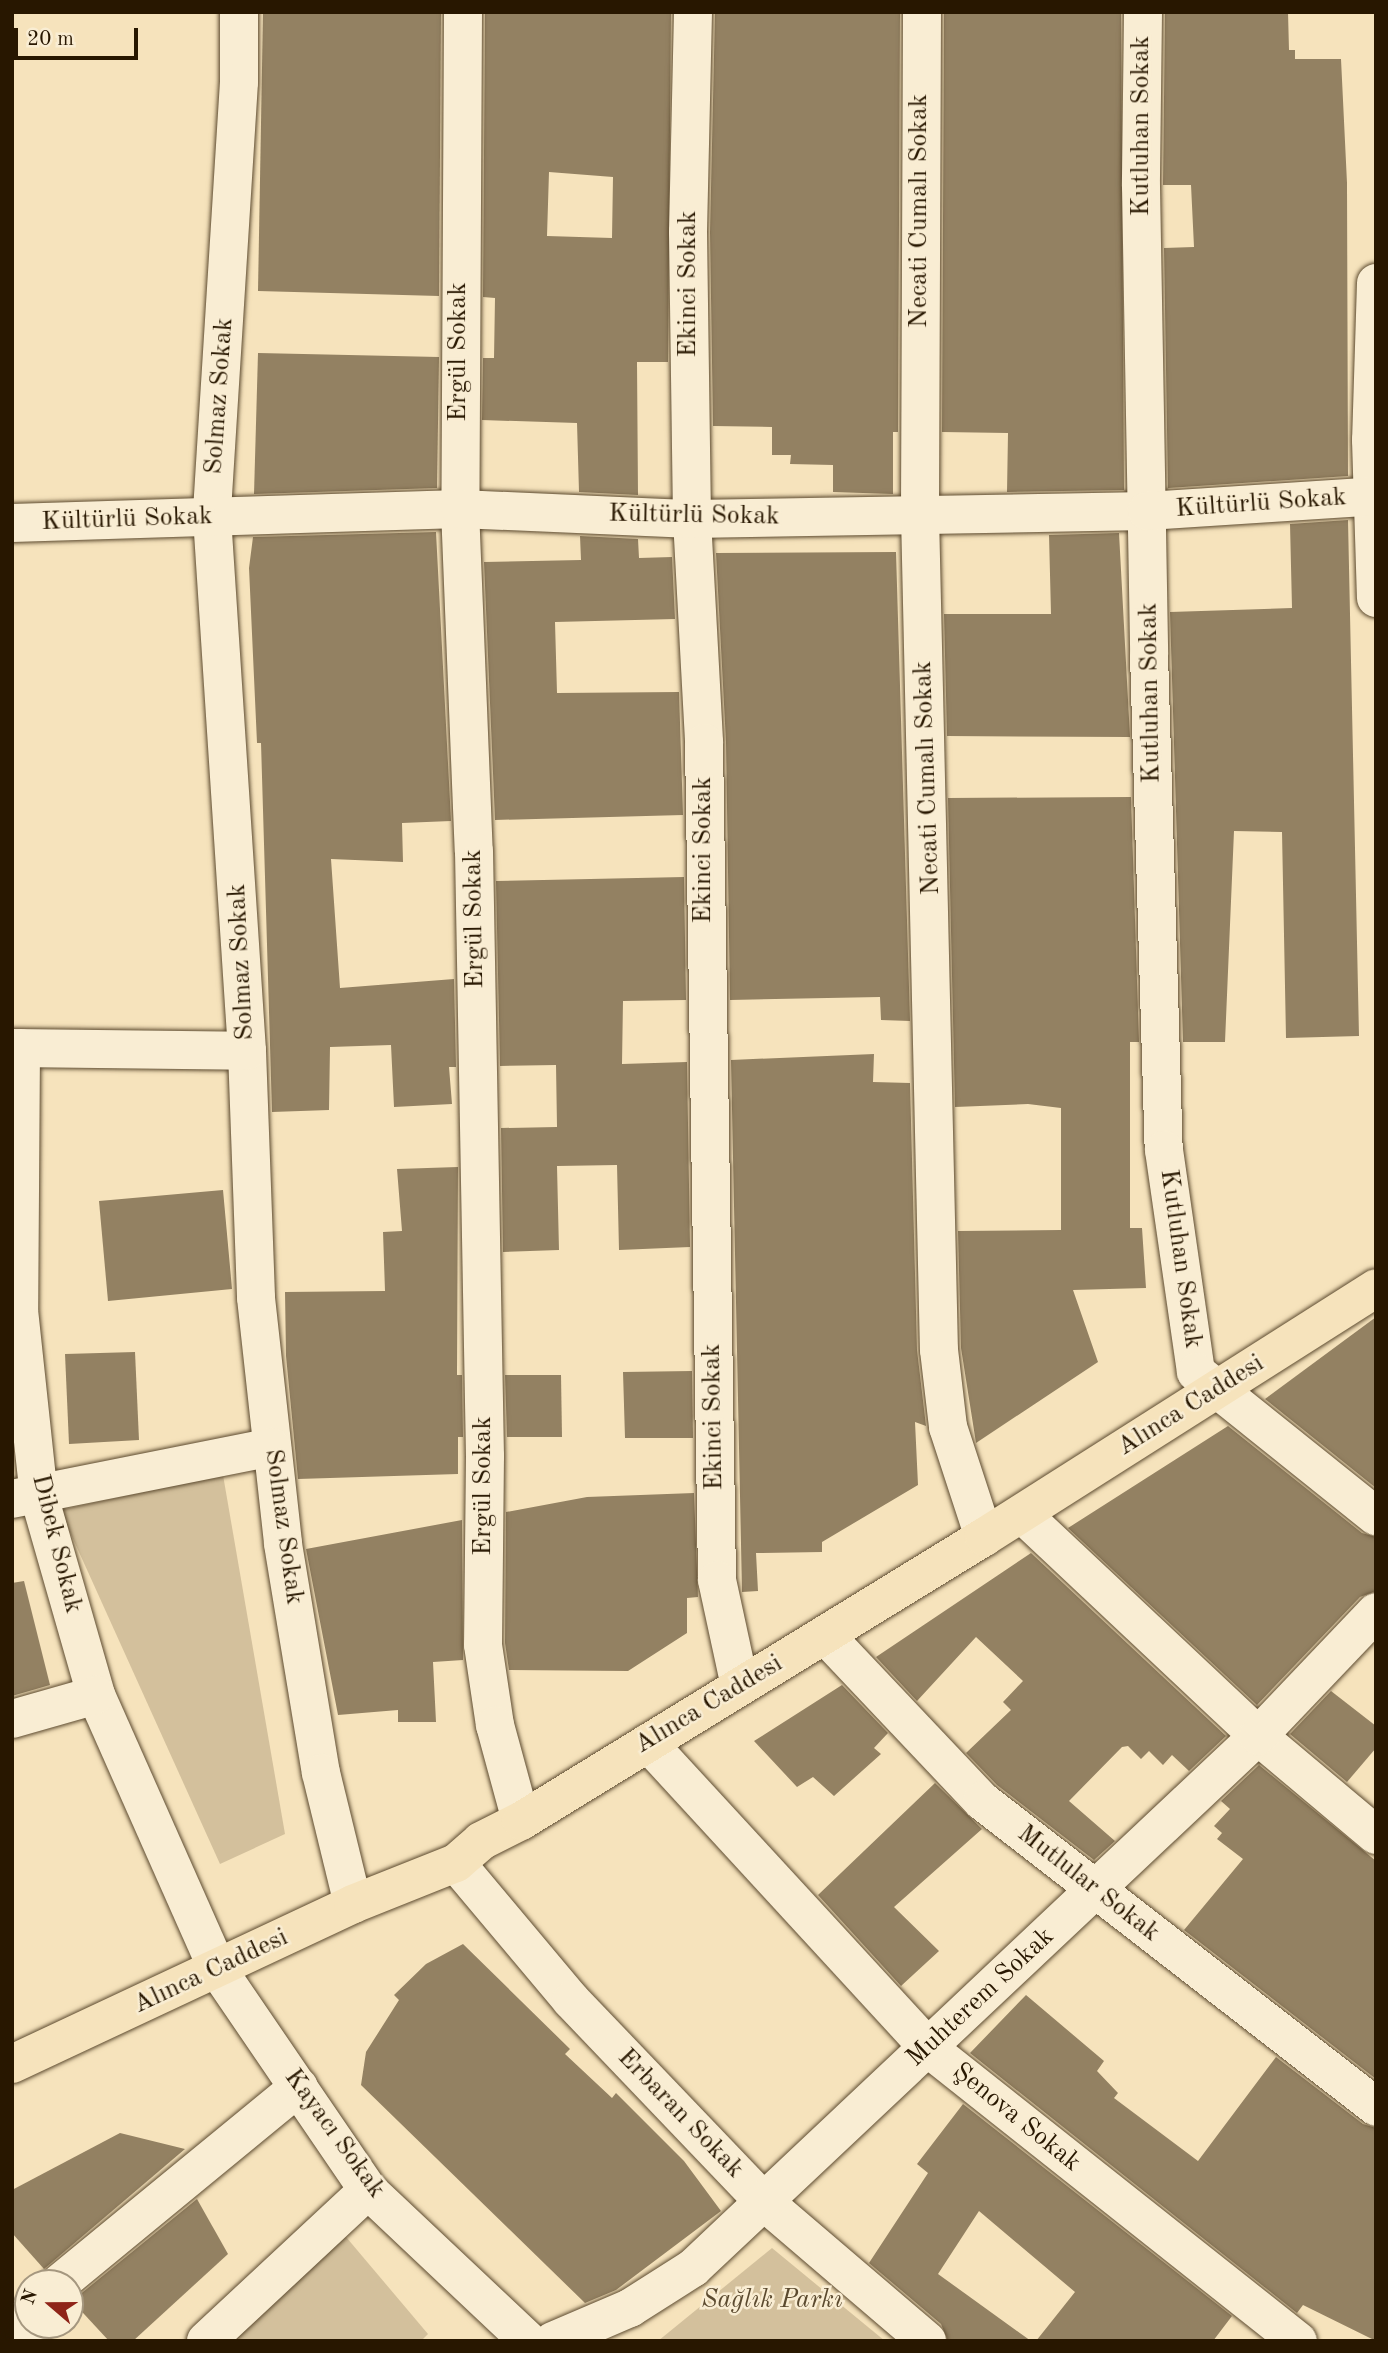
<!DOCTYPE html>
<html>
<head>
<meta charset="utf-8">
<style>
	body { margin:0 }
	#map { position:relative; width:1388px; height:2353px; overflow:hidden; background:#f6e3bc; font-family:"Old Standard TT",serif }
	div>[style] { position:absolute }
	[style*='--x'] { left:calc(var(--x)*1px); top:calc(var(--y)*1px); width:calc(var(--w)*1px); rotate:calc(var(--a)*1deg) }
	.green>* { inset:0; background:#d3c09c }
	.building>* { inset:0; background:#938162 }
	.roads { filter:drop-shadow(0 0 2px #5c4a2f) drop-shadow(0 0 2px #5c4a2f) }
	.minor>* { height:38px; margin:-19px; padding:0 19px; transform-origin:19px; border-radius:19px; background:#f9edd3 }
	.major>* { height:38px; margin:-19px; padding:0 19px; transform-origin:19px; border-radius:19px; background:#f6e3bc }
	span { translate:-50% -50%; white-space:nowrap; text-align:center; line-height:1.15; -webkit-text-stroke:5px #f9edd3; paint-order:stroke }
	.street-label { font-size:26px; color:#281700 }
	.park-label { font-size:26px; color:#5b4a2f; font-style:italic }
	.frame { position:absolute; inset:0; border:14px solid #281700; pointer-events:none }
	.north { position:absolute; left:14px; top:2269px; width:70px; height:70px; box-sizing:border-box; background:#f9edd3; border:2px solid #a5977f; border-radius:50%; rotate:290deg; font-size:19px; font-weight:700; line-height:28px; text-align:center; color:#281700 }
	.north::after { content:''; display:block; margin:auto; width:24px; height:32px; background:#8f2418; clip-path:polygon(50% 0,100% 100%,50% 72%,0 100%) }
	.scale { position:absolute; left:14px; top:28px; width:124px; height:32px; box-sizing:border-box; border:4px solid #281700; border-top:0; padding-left:9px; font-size:21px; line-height:24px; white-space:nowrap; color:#281700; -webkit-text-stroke:5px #f9edd3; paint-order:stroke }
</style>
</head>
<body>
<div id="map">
	<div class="green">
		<div style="clip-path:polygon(223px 1475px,285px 1834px,220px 1864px,60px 1510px)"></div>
		<div style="clip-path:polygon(341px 2231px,428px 2334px,421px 2341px,224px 2341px)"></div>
		<div style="clip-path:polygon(772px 2248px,885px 2341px,658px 2341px)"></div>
	</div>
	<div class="building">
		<div style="clip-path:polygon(263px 12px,441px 12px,439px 296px,258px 291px)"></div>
		<div style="clip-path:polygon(evenodd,485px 12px,671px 12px,668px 362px,637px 362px,638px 495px,579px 492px,577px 423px,482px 420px,483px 358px,494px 358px,495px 298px,483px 297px,485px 12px,549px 172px,613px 177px,612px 238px,547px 236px,549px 172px)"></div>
		<div style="clip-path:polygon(715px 12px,900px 12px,898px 432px,893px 432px,893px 494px,833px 492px,833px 465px,790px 464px,791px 455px,772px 455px,772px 427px,713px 426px,710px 232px)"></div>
		<div style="clip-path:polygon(944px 12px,1121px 12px,1124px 490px,1007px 492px,1008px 433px,942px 432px)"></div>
		<div style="clip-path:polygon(1165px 12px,1288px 12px,1289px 50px,1295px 50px,1295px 59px,1341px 59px,1347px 183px,1348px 476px,1168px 488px,1164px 248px,1194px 247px,1191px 185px,1163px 185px)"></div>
		<div style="clip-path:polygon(258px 353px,439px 357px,437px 488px,254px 494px)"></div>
		<div style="clip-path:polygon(1348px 520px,1359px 1036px,1286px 1038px,1282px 832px,1234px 831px,1225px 1042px,1183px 1042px,1170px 612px,1292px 608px,1290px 524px)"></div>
		<div style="clip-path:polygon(436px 532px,451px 821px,402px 823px,403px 862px,331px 859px,340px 988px,454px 979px,456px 1067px,449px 1067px,452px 1104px,394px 1107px,391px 1045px,330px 1047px,329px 1110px,272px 1112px,261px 743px,257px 743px,249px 568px,253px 537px)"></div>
		<div style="clip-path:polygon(1119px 533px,1130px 737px,947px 736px,944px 614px,1051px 614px,1049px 535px)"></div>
		<div style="clip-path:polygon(580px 536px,638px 539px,639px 558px,672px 557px,675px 619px,555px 622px,557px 693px,679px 692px,683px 815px,495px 820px,484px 562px,581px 560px)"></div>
		<div style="clip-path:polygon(896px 552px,910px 1021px,881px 1020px,880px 997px,730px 1000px,726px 742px,716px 553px)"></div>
		<div style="clip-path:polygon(1131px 797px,1139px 1042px,1130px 1042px,1130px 1228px,1142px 1228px,1146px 1288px,1073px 1290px,1098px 1362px,976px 1443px,961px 1348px,958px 1231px,1061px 1230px,1061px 1108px,1028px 1104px,955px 1107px,948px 798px)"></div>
		<div style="clip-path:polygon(684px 877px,686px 1000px,623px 1001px,622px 1064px,687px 1062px,690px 1247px,619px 1250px,617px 1165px,557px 1166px,559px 1250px,503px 1252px,501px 1128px,557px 1127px,556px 1065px,500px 1066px,496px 881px)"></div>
		<div style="clip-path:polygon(874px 1054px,873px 1082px,910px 1083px,917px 1350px,926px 1426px,915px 1422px,918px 1485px,822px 1542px,822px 1552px,756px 1553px,758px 1591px,742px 1592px,731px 1060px)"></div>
		<div style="clip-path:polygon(458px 1167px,457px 1375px,462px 1375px,463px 1437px,458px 1437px,458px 1474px,298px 1479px,286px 1356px,285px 1292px,385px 1291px,383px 1232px,402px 1231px,397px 1169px)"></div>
		<div style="clip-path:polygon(223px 1190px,232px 1289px,108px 1301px,99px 1201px)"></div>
		<div style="clip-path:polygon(1376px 1317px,1376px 1488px,1265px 1399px)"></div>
		<div style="clip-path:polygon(135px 1352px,139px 1440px,69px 1444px,65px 1354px)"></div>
		<div style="clip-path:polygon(692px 1371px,693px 1438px,625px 1438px,623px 1372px)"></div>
		<div style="clip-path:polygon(505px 1375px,561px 1375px,562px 1437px,507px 1437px)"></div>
		<div style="clip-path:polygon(1228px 1426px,1362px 1533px,1376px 1537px,1376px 1591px,1360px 1597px,1257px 1705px,1068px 1528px)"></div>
		<div style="clip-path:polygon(694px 1493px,698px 1597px,687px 1598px,687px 1633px,628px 1671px,509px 1670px,505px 1643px,506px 1512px,587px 1497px)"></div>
		<div style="clip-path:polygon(462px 1520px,463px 1660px,433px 1662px,436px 1722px,398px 1722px,398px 1710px,338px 1715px,306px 1549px)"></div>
		<div style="clip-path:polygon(1031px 1553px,1226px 1736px,1189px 1771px,1172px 1755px,1163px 1765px,1149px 1751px,1141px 1759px,1128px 1746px,1122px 1747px,1069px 1801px,1115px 1841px,1094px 1860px,997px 1785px,966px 1753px,1011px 1710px,1003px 1702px,1023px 1681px,976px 1637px,917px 1701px,876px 1657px)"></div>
		<div style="clip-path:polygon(24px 1581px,50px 1685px,12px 1696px,12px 1583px)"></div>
		<div style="clip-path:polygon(842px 1685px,888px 1733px,874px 1748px,881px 1754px,834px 1796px,813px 1777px,797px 1787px,754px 1741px)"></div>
		<div style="clip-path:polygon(1331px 1691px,1376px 1726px,1376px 1748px,1347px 1782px,1290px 1734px)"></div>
		<div style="clip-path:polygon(1259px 1765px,1376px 1861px,1376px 2079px,1184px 1930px,1243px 1859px,1217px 1839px,1222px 1833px,1214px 1826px,1230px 1809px,1221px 1801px)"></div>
		<div style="clip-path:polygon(935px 1783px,982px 1829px,894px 1907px,939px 1951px,901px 1986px,818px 1895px)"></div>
		<div style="clip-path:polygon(463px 1944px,570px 2049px,565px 2054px,612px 2098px,616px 2093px,684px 2161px,721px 2211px,616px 2290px,585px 2303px,361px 2085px,366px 2052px,399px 2000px,394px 1995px,426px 1964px)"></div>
		<div style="clip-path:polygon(1026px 1995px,1104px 2061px,1097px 2071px,1118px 2093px,1114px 2098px,1198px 2161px,1276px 2057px,1363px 2124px,1376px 2128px,1376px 2341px,1303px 2305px,1297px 2313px,970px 2053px)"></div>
		<div style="clip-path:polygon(963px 2104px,1232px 2316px,1213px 2341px,1036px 2341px,1075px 2292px,979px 2211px,938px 2274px,1031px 2341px,948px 2341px,941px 2324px,869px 2263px,928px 2173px,917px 2164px)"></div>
		<div style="clip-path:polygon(120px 2133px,185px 2149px,44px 2269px,12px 2233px,12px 2190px)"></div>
		<div style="clip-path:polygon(197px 2199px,228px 2254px,133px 2341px,109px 2341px,72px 2301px)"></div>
	</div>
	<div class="roads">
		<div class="minor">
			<div style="--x:239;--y:12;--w:70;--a:90"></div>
			<div style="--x:239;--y:82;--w:436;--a:93.6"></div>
			<div style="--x:212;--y:517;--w:535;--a:86.25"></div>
			<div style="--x:247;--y:1051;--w:247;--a:87.9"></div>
			<div style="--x:256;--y:1298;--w:247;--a:83.7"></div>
			<div style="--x:283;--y:1544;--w:232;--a:80.6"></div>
			<div style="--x:321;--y:1773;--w:135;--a:76.3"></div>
			<div style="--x:463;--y:12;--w:497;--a:90.3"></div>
			<div style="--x:460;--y:509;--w:342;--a:87.7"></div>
			<div style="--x:474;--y:851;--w:605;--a:88.96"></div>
			<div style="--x:485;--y:1456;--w:189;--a:90.6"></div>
			<div style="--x:483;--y:1645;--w:81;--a:81.5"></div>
			<div style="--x:495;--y:1725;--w:99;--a:74.8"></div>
			<div style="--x:693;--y:12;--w:220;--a:91.3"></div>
			<div style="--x:688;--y:232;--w:287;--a:89.2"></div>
			<div style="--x:692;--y:519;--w:224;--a:86.9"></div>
			<div style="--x:704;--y:743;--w:837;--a:89.11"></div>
			<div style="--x:717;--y:1580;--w:108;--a:77.8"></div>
			<div style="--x:922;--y:12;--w:503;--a:90.23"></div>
			<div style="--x:920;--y:515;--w:835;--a:88.7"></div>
			<div style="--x:939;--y:1350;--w:78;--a:83.3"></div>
			<div style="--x:948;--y:1427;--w:116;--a:71.9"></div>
			<div style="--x:1143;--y:12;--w:174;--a:90.7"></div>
			<div style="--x:1141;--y:186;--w:468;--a:89"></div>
			<div style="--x:1149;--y:654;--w:496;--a:88.3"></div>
			<div style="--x:1164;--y:1150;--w:224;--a:81.8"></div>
			<div style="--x:1196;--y:1372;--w:231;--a:38.7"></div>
			<div style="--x:1376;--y:283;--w:157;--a:91.8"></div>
			<div style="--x:1371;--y:440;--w:158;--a:88.2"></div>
			<div style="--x:12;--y:523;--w:448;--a:-1.8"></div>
			<div style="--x:460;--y:509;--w:232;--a:2.5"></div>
			<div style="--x:692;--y:519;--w:455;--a:-1"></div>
			<div style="--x:1147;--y:511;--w:229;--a:-3.7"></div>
			<div style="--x:12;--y:1048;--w:235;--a:0.7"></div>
			<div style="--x:21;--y:1048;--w:262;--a:90.4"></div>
			<div style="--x:19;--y:1310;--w:187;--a:83.9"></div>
			<div style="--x:39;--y:1496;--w:207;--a:74"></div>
			<div style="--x:96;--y:1695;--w:301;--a:66.1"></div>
			<div style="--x:218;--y:1970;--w:266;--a:55.7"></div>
			<div style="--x:368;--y:2190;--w:220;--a:43.3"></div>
			<div style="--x:12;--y:1499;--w:265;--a:-11.3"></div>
			<div style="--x:1022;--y:1514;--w:324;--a:43.2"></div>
			<div style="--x:1258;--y:1736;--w:154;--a:40"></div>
			<div style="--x:825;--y:1635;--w:228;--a:46.6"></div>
			<div style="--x:982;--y:1801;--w:499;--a:37.8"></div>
			<div style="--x:12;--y:1719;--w:87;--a:-15.9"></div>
			<div style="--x:648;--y:1743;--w:414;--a:47.4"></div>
			<div style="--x:928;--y:2048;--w:472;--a:38.4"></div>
			<div style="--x:456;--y:1863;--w:179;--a:50"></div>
			<div style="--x:571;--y:2000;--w:277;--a:46.3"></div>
			<div style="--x:762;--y:2200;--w:217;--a:40.5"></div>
			<div style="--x:60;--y:2283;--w:309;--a:-39.4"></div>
			<div style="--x:12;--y:2319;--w:29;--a:49"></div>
			<div style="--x:206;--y:2341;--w:221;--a:-43"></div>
			<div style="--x:553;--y:2341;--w:84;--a:-23.2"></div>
			<div style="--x:630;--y:2308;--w:75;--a:-32.4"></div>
			<div style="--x:693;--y:2268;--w:776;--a:-43.28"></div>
			<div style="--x:1258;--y:1736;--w:171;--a:-46.4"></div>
		</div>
		<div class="major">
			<div style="--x:12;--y:2064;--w:377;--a:-25.1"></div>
			<div style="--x:353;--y:1904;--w:111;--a:-21.7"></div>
			<div style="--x:456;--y:1863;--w:33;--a:-41"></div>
			<div style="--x:481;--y:1841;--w:45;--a:-26.6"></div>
			<div style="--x:521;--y:1821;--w:543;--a:-31.52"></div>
			<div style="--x:984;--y:1537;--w:464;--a:-32.4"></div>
		</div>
	</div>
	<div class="street-label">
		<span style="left:1142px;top:126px;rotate:-90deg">Kutluhan Sokak</span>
		<span style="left:920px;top:211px;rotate:-90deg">Necati Cumalı Sokak</span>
		<span style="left:689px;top:284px;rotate:-90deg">Ekinci Sokak</span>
		<span style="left:459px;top:352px;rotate:-90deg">Ergül Sokak</span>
		<span style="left:220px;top:396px;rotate:-86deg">Solmaz Sokak</span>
		<span style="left:1261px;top:504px;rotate:-4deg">Kültürlü Sokak</span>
		<span style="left:694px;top:516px;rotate:1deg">Kültürlü Sokak</span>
		<span style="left:127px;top:520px;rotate:-2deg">Kültürlü Sokak</span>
		<span style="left:1151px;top:693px;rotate:-91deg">Kutluhan Sokak</span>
		<span style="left:928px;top:778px;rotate:-92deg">Necati Cumalı Sokak</span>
		<span style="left:704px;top:850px;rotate:-90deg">Ekinci Sokak</span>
		<span style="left:475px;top:919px;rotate:-91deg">Ergül Sokak</span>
		<span style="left:242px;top:962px;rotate:-93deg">Solmaz Sokak</span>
		<span style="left:1180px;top:1259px;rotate:82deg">Kutluhan Sokak</span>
		<span style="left:1191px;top:1406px;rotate:-32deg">Alınca Caddesi</span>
		<span style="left:714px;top:1417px;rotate:-91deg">Ekinci Sokak</span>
		<span style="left:484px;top:1486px;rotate:-90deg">Ergül Sokak</span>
		<span style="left:283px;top:1527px;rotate:82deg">Solmaz Sokak</span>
		<span style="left:56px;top:1544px;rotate:76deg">Dibek Sokak</span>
		<span style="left:709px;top:1705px;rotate:-31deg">Alınca Caddesi</span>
		<span style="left:1088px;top:1884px;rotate:38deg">Mutlular Sokak</span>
		<span style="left:211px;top:1972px;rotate:-25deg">Alınca Caddesi</span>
		<span style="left:981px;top:1998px;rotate:-43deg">Muhterem Sokak</span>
		<span style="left:680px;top:2114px;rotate:46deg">Erbaran Sokak</span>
		<span style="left:1016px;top:2118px;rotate:39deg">Şenova Sokak</span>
		<span style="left:334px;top:2134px;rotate:54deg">Kayacı Sokak</span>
	</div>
	<div class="park-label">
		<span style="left:772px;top:2301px">Sağlık Parkı</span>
	</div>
	<div class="frame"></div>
	<div class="north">N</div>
	<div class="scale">20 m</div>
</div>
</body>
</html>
